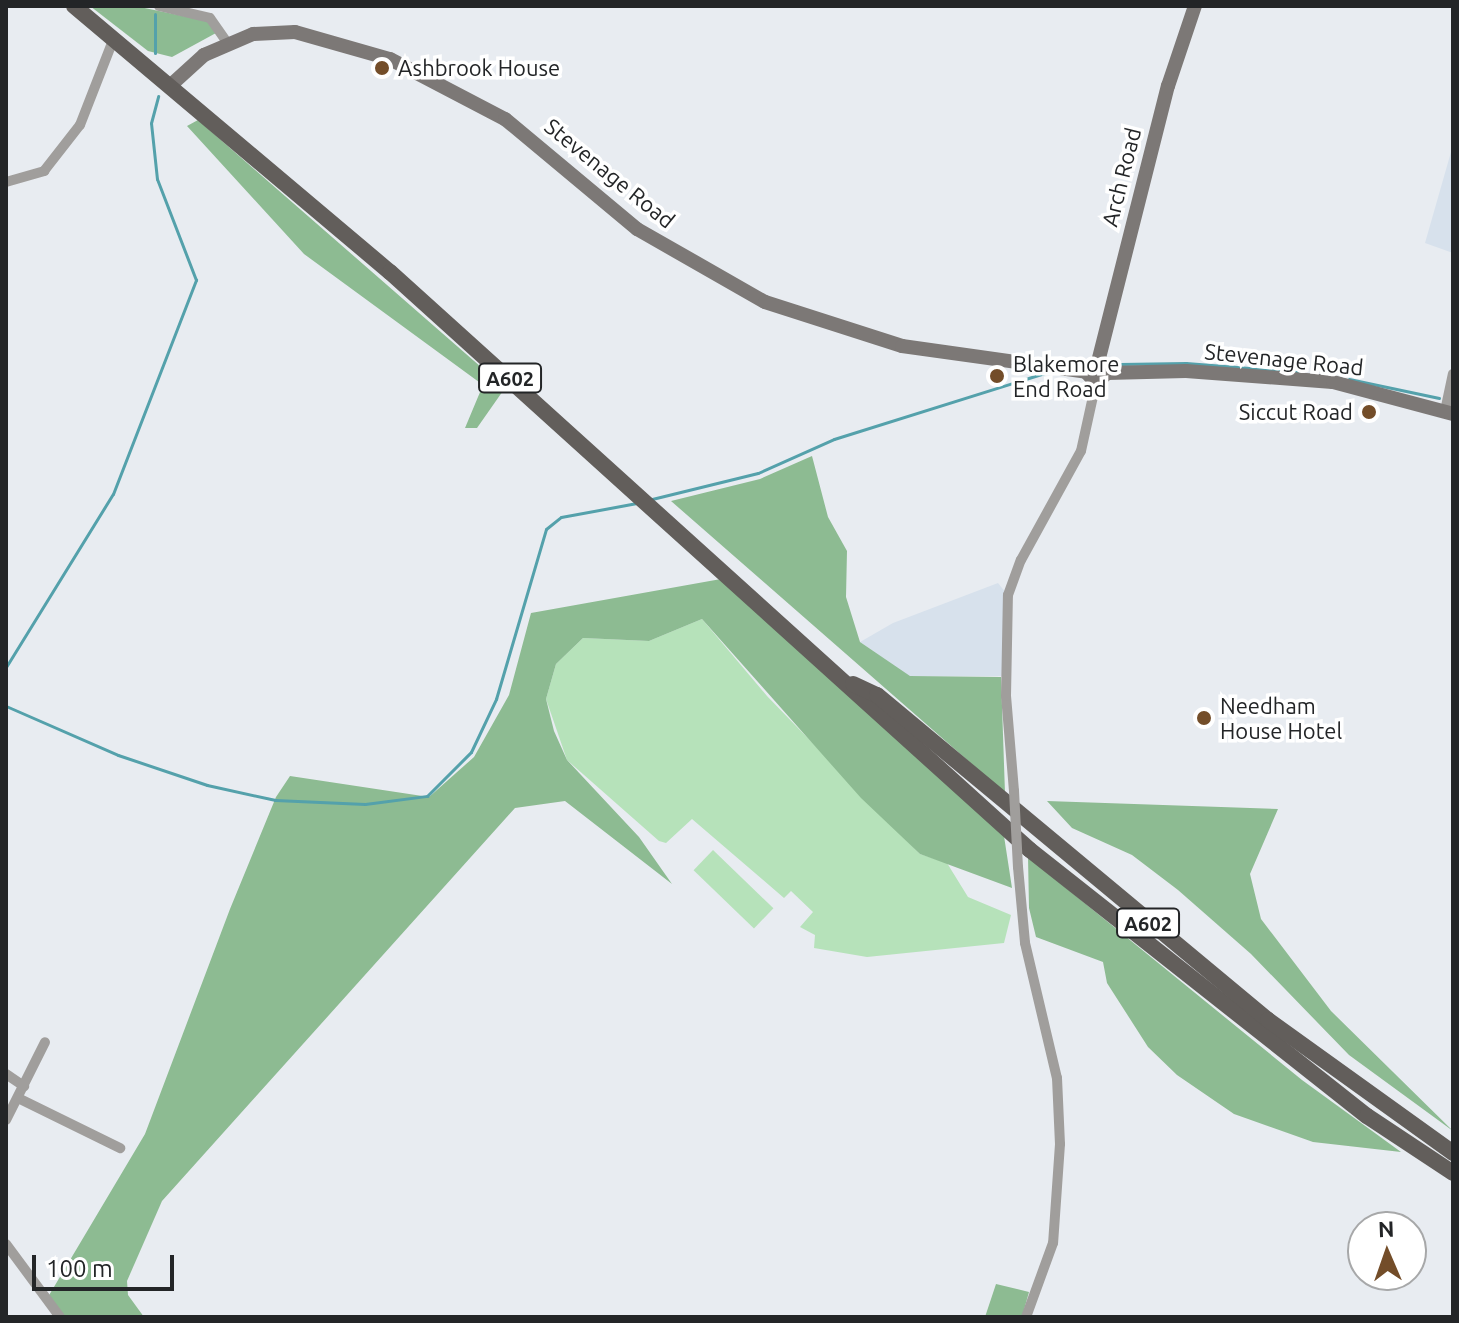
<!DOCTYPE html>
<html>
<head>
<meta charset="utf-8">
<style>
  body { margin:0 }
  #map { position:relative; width:1459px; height:1323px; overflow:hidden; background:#e8ecf1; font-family:Ubuntu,sans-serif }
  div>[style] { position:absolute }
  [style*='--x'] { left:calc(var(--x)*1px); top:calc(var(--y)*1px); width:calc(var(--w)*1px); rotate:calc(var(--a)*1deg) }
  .built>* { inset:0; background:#d7e1ec }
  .green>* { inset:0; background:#b6e2ba; transform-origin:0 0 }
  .forest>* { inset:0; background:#8dbb92 }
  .stream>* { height:3px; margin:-1.5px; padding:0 1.5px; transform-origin:1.5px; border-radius:1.5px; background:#54a1ab }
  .street>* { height:10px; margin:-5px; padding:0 5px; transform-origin:5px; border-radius:5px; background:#a09e9c }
  .secondary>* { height:14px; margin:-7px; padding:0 7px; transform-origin:7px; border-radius:7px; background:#7c7876 }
  .primary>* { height:16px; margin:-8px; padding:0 8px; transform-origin:8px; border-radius:8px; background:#625e5b }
  .street-bridge>* { height:10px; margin:-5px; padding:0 5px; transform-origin:5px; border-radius:5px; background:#a09e9c }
  .dots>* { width:22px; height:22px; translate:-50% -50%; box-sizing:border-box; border:4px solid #fff; border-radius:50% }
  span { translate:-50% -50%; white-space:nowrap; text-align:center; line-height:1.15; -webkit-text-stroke:7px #fff; paint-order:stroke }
  .shield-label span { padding:2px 6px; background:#fff; border:2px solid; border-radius:6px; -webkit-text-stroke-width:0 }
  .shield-label { font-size:20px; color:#232527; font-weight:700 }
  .poi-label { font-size:22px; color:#232527 }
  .left { translate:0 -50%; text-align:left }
  .right { translate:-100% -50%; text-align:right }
  .street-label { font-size:22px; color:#232527 }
  .frame { position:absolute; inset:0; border:8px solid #232527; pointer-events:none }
  .north { position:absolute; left:1347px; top:1211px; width:80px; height:80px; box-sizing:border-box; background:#fff; border:2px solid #a7a8a9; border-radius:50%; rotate:358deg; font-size:22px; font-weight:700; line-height:32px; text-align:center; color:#232527 }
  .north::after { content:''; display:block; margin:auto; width:28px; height:36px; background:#734d29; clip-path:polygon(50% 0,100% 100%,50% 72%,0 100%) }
  .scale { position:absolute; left:32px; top:1255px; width:142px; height:36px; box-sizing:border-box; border:4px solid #232527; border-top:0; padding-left:10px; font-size:24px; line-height:28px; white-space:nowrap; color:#232527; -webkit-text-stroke:6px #fff; paint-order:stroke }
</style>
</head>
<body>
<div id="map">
  <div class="built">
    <div style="clip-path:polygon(1453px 145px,1453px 253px,1425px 243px)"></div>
    <div style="clip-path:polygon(998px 583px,1006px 593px,1004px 676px,909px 676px,860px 642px,893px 623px)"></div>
  </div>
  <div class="green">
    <div style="clip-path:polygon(702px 619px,767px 696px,920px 854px,947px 863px,968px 897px,1011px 915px,1004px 943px,867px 957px,814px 948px,815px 935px,800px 927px,813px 912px,791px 891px,784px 898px,692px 819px,666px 843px,659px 841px,567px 760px,546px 699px,556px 664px,583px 638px,649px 641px)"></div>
    <div style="left:713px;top:850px;width:84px;height:28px;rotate:44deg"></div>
  </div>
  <div class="forest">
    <div style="clip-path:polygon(90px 6px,135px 6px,207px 21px,216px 33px,172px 57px,148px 51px)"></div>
    <div style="clip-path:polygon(198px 120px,505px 388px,477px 428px,465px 428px,483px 385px,304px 254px,187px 126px)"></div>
    <div style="clip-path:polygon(812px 456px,828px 517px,847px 551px,846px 597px,860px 642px,910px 676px,1001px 677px,1005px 793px,671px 501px,760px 479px)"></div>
    <div style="clip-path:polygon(721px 579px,1004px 836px,1012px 888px,920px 854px,861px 798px,702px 619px,649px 641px,583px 638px,556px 664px,546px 699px,554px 731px,567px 760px,639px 837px,672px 884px,565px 801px,515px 808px,162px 1201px,127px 1281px,128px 1295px,144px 1317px,62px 1317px,48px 1297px,145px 1134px,230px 909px,276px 797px,290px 776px,429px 797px,474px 757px,509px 695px,531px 613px)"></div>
    <div style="clip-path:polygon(1047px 801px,1278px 809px,1250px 874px,1261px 919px,1331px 1011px,1453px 1131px,1349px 1055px,1251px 954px,1178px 890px,1132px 855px,1072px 828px)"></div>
    <div style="clip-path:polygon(1028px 857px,1302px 1080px,1401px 1152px,1313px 1142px,1234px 1114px,1177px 1075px,1148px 1047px,1107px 983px,1103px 962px,1036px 937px,1029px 908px)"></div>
    <div style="clip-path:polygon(996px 1284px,1029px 1292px,1022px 1317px,985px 1317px)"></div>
  </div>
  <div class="stream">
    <div style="--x:155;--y:53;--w:39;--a:-90"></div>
    <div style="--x:1120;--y:364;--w:66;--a:-0.9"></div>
    <div style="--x:1186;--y:363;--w:112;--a:4.6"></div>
    <div style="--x:1349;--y:379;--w:92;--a:11.9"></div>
    <div style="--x:652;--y:499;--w:109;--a:-13.8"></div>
    <div style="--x:758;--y:473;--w:83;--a:-24.1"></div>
    <div style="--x:834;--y:439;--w:224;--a:-17.4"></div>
    <div style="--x:6;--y:667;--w:203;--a:-58.3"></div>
    <div style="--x:113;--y:494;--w:230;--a:-68.8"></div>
    <div style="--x:196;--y:280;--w:108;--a:-111.1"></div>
    <div style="--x:157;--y:179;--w:56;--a:-96.1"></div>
    <div style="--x:151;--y:123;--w:28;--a:-75"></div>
    <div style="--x:6;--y:706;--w:122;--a:23.6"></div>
    <div style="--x:118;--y:755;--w:94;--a:18.6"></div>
    <div style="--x:207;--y:785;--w:70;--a:12.4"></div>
    <div style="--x:275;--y:800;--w:90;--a:2.5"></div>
    <div style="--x:365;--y:804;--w:63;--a:-7.4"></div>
    <div style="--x:427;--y:796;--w:62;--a:-45"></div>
    <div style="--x:471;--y:752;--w:59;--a:-64.7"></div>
    <div style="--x:496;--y:699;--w:177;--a:-73.6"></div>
    <div style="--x:546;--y:529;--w:19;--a:-39"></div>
    <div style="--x:561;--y:517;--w:77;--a:-10.4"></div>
  </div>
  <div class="street">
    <div style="--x:159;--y:6;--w:52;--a:13.2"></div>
    <div style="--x:210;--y:18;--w:29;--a:55"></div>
    <div style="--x:6;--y:182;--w:40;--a:-16"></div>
    <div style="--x:44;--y:171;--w:58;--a:-52"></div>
    <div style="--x:80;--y:125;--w:93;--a:-68.7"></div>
    <div style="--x:1445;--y:411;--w:38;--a:-78"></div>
    <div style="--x:1014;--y:791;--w:95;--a:-94.8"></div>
    <div style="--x:1006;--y:696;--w:101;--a:-88.9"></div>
    <div style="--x:1008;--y:595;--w:37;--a:-70"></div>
    <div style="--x:1021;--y:560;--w:124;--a:-61.2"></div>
    <div style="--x:1081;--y:451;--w:70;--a:-77.6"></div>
    <div style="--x:1018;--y:867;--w:76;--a:84.7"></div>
    <div style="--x:1025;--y:943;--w:139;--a:76.7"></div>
    <div style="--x:1057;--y:1078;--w:66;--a:87.4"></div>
    <div style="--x:1060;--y:1144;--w:99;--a:94"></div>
    <div style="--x:1053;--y:1243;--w:79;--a:110"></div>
    <div style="--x:6;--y:1074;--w:22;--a:34"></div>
    <div style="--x:18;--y:1098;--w:114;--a:26.1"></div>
    <div style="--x:6;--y:1120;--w:87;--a:-63.4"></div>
    <div style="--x:6;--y:1244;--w:91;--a:53.5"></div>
  </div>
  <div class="secondary">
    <div style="--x:171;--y:85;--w:45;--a:-42.3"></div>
    <div style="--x:204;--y:55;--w:53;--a:-23.2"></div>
    <div style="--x:253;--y:34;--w:42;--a:-2.7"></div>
    <div style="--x:295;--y:32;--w:99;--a:15.9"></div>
    <div style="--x:390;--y:59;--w:130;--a:27.6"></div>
    <div style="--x:505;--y:119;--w:172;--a:39.8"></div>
    <div style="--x:637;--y:229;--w:147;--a:29.7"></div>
    <div style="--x:765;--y:302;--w:144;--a:17.8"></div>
    <div style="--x:902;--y:346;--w:186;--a:8"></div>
    <div style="--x:1098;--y:362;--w:285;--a:-75.8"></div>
    <div style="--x:1168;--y:86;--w:84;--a:-71.4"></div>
    <div style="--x:1086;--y:372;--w:15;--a:48"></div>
    <div style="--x:1096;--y:383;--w:15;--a:-42"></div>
    <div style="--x:1107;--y:373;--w:79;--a:-1.5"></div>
    <div style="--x:1186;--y:371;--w:147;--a:4.3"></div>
    <div style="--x:1333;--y:382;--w:124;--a:14.9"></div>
  </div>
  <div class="primary">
    <div style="--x:74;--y:6;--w:413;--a:40.1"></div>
    <div style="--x:390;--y:272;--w:862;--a:42.09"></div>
    <div style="--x:1030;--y:850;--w:429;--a:38.3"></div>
    <div style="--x:1367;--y:1116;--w:103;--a:33.5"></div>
    <div style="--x:853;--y:684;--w:26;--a:25"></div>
    <div style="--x:877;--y:695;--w:508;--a:39.73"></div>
    <div style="--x:1268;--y:1020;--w:228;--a:35.7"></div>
  </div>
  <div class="street-bridge">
    <div style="--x:1014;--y:791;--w:76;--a:87"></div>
  </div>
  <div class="dots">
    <div style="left:382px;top:68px;background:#734d29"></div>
    <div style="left:997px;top:376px;background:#734d29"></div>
    <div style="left:1369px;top:412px;background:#734d29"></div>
    <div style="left:1204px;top:718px;background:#734d29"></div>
  </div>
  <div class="shield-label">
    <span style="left:510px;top:378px">A602</span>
    <span style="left:1148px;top:923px">A602</span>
  </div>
  <div class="poi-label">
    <span class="left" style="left:398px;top:68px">Ashbrook House</span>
    <span class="left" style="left:1013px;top:376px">Blakemore<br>End Road</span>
    <span class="right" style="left:1353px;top:412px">Siccut Road</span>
    <span class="left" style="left:1220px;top:718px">Needham<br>House Hotel</span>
  </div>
  <div class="street-label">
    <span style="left:610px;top:173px;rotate:39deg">Stevenage Road</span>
    <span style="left:1121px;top:177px;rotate:-76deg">Arch Road</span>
    <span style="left:1284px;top:359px;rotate:6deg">Stevenage Road</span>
  </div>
  <div class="frame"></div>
  <div class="north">N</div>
  <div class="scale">100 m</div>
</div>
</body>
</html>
